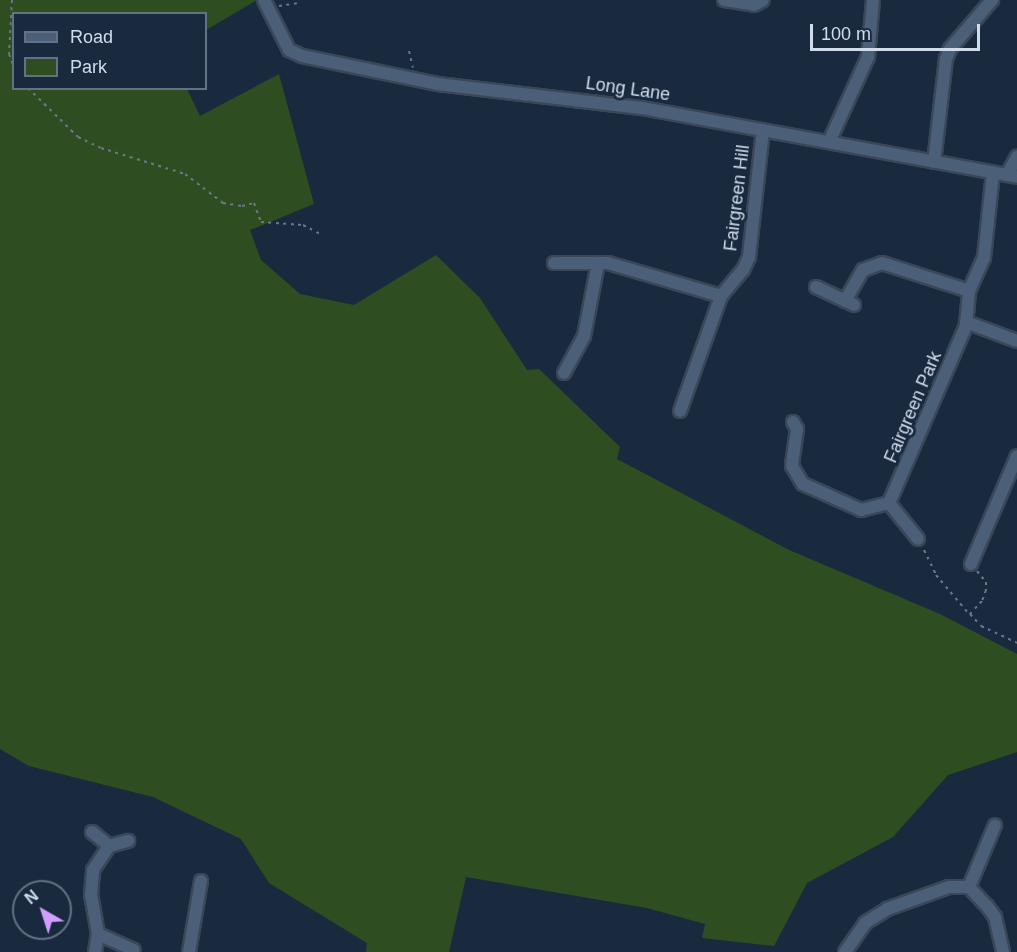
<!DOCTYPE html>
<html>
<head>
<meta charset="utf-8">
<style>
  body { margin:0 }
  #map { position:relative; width:1017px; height:952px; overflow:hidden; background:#192a3f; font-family:Helvetica,sans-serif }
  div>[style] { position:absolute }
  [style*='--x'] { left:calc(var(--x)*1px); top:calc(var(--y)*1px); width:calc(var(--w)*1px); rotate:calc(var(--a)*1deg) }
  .green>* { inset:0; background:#2e4e21 }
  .path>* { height:2px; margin-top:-1px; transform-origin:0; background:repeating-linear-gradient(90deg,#687789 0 3px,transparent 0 7.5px) }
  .roads { filter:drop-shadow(2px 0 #394758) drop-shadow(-2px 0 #394758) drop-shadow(0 2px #394758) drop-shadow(0 -2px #394758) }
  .minor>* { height:12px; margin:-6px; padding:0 6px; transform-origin:6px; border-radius:6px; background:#4c5f78 }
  span { translate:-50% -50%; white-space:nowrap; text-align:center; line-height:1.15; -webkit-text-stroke:6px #192a3f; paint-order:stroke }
  .street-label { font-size:18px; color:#d1dceb }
  .legend { position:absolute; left:12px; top:12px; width:195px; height:78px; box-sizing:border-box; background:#192a3f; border:2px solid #637184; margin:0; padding:8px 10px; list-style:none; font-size:18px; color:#d1dceb }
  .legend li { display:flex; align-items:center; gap:12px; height:30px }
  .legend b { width:30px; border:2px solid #637184 }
  .north { position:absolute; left:12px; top:880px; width:60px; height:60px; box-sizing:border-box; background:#192a3f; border:2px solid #637184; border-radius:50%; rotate:321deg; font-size:16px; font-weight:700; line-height:24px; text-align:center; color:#d1dceb }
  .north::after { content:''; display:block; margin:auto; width:21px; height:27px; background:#d19dfe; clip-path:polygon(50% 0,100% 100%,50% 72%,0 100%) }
  .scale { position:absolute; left:810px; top:24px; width:170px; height:27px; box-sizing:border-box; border:3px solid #d1dceb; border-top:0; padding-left:8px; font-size:18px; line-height:21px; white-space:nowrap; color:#d1dceb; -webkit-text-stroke:4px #192a3f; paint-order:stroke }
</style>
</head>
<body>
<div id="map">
  <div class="green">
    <div style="clip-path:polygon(0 0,257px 0,206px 30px,206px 14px,14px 14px,14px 88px,187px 89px,200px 116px,279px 74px,314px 204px,250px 230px,261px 260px,300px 294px,354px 305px,436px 255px,480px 298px,527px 370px,539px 369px,620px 447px,617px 459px,789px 550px,940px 614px,1017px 654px,1017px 752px,948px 775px,893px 837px,807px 883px,774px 946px,702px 938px,705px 924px,647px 908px,466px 877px,449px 952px,366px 952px,367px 943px,269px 883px,241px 839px,153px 797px,29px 766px,0 749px)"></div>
  </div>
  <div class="path">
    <div style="--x:12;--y:0;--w:54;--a:93.2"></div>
    <div style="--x:9;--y:54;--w:15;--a:70"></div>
    <div style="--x:279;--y:6;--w:18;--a:-9"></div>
    <div style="--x:409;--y:51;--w:17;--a:77"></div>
    <div style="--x:28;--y:88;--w:70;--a:44.4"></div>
    <div style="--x:78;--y:137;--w:25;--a:26"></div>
    <div style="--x:101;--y:148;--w:88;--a:17.2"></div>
    <div style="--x:185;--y:174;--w:48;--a:37.3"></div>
    <div style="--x:223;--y:203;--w:19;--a:9"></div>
    <div style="--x:242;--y:206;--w:12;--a:-14"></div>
    <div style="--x:254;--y:203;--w:20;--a:70"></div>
    <div style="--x:261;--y:222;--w:42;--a:4.1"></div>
    <div style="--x:303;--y:225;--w:20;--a:27"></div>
    <div style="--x:924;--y:550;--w:28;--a:64"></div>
    <div style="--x:936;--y:575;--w:51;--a:49.8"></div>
    <div style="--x:977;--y:571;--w:14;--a:51"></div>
    <div style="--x:986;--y:582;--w:8;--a:90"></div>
    <div style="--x:986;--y:590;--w:12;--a:110"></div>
    <div style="--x:982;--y:601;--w:18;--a:133"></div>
    <div style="--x:970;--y:614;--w:16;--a:47"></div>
    <div style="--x:981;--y:626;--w:40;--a:25"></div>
  </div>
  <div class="roads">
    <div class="minor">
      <div style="--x:264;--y:0;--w:56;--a:63.4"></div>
      <div style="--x:289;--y:50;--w:14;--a:25"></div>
      <div style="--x:302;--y:56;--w:138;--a:11.7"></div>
      <div style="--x:437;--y:84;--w:206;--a:6.7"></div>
      <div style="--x:642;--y:108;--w:381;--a:10.4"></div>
      <div style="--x:724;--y:0;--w:30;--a:9"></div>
      <div style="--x:754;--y:5;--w:10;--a:-29"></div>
      <div style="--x:829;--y:142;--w:94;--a:-65.4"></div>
      <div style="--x:868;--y:57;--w:57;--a:-85"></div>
      <div style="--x:934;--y:162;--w:104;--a:-83.4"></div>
      <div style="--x:946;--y:59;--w:11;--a:-68"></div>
      <div style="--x:950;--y:49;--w:65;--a:-49.4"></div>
      <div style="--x:1007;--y:175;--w:21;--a:-61"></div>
      <div style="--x:554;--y:263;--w:54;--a:0"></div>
      <div style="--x:608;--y:263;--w:118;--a:16.3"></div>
      <div style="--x:721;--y:296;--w:122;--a:109.6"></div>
      <div style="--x:816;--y:287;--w:42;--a:25.3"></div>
      <div style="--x:721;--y:296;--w:34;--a:-50"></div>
      <div style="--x:743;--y:270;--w:14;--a:-65"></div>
      <div style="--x:749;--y:257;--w:127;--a:-83.7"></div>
      <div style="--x:845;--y:301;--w:36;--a:-60"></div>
      <div style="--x:863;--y:270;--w:20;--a:-20"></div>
      <div style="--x:882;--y:263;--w:91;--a:17.8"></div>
      <div style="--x:966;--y:322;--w:54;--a:20.4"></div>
      <div style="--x:564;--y:373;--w:42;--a:-61.6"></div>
      <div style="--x:584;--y:336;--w:74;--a:-79.1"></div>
      <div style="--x:793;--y:422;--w:8;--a:60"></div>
      <div style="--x:797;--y:429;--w:37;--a:98"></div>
      <div style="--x:792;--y:466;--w:21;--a:59"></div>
      <div style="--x:803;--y:484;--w:64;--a:24.1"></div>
      <div style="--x:861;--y:510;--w:29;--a:-14"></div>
      <div style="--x:889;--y:503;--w:193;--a:-66.5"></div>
      <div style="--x:966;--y:326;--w:35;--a:-85"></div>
      <div style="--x:969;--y:291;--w:36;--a:-66"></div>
      <div style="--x:984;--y:258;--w:85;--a:-84"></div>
      <div style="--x:889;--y:503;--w:46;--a:51.1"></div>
      <div style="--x:971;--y:564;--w:117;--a:-66.9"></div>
      <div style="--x:92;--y:832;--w:22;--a:39"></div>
      <div style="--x:969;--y:887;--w:67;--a:-67.2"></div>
      <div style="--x:98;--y:934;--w:39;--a:24"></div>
      <div style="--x:95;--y:952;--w:18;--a:-81"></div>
      <div style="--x:98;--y:934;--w:40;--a:-100"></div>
      <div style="--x:91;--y:895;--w:25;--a:-85"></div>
      <div style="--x:93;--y:870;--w:29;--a:-56"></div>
      <div style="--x:109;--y:846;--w:20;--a:-15"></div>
      <div style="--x:189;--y:952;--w:72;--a:-80.4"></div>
      <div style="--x:845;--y:952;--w:35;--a:-55"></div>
      <div style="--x:865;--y:923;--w:26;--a:-32"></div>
      <div style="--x:887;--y:909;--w:66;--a:-19.5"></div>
      <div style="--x:949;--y:887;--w:20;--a:0"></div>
      <div style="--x:969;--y:887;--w:26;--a:47"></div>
      <div style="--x:987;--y:906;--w:14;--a:54"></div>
      <div style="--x:995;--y:917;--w:36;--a:77"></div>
    </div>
  </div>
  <div class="street-label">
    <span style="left:628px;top:89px;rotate:8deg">Long Lane</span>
    <span style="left:737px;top:198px;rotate:-83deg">Fairgreen Hill</span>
    <span style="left:913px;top:407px;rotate:-67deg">Fairgreen Park</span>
  </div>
  <ul class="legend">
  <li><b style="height:8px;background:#4c5f78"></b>Road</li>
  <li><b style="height:16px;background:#2e4e21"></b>Park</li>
  </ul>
  <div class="north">N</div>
  <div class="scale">100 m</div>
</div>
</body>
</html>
